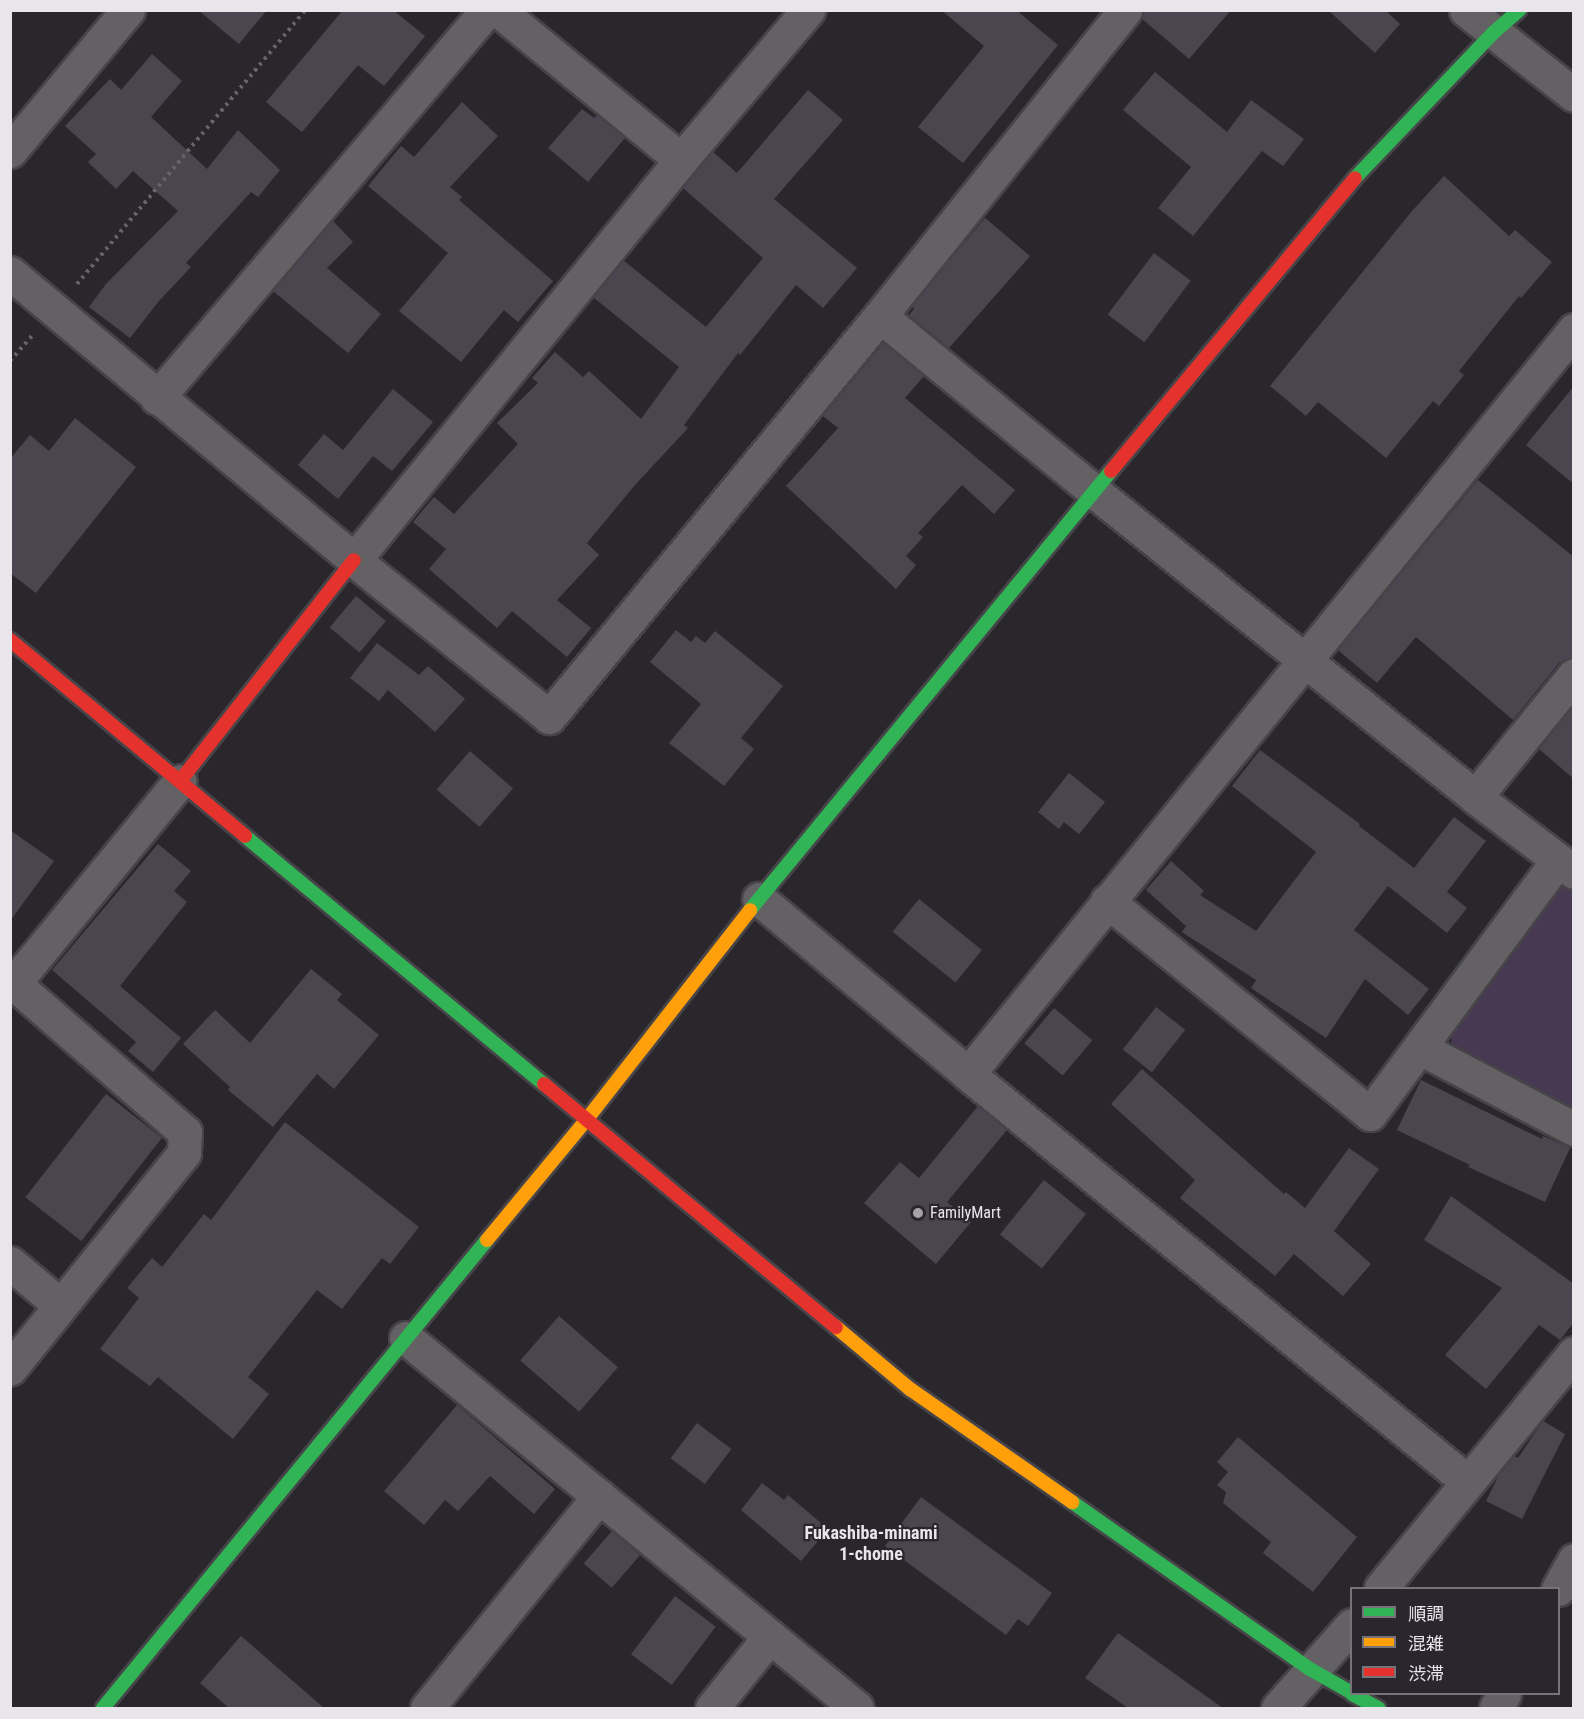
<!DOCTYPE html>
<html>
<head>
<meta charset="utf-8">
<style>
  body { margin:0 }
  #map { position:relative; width:1584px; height:1719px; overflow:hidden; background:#2a272c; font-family:"Roboto Condensed","Noto Sans JP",sans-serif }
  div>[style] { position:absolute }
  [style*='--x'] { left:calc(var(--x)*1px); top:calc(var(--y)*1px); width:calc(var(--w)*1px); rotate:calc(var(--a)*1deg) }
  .green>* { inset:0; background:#473952 }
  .building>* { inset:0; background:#4b4550; transform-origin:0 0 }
  .path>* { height:4px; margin-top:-2px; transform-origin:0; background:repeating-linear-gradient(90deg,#666467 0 3px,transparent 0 7.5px) }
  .roads { filter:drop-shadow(2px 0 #464448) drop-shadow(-2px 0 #464448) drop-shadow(0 2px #464448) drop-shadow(0 -2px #464448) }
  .street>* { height:33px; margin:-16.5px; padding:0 16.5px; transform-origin:16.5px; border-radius:16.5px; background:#636164 }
  .fast>* { height:14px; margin:-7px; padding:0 7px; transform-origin:7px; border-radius:7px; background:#30b455 }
  .slow>* { height:14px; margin:-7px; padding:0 7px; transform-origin:7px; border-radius:7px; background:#ff9f0a }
  .jam>* { height:14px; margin:-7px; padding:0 7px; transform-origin:7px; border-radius:7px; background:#e5322d }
  .dots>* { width:16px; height:16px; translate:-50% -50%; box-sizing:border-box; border:3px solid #2a262d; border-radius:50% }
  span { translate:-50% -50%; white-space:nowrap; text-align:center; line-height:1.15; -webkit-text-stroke:4.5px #2a262d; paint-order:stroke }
  .poi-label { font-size:16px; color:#e8e6eb }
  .left { translate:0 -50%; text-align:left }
  .neighbourhood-label { font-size:18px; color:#e8e6eb; font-weight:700 }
  .frame { position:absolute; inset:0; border:12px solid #e8e6eb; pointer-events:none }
  .legend { position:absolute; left:1350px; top:1587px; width:210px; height:108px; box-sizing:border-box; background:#2a262d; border:2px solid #767379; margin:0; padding:8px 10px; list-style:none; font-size:18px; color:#e8e6eb }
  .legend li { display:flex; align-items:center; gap:12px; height:30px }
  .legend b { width:30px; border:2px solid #767379 }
</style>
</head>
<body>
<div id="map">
  <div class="green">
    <div style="clip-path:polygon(1573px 886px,1573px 1110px,1452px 1050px,1451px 1035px,1558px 889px)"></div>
  </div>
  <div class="building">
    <div style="clip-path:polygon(198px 10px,267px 10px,239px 44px)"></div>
    <div style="clip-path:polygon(343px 10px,393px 10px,425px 36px,384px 86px,358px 65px,302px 132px,266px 102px)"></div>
    <div style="clip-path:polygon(941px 10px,1016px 10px,1058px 45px,963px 163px,918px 127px,984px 46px)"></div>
    <div style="clip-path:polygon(1143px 10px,1231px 10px,1189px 59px,1141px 18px)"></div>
    <div style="clip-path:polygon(1328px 10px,1385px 10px,1400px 24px,1375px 53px)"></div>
    <div style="clip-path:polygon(152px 54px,182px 81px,151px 117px,207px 169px,238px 130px,280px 170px,258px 197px,251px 192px,186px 263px,191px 267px,159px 301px,130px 338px,89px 307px,106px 284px,178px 211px,133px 171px,116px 189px,88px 162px,96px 154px,65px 126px,110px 79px,121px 90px)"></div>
    <div style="clip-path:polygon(1155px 72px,1227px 132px,1251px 100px,1304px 139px,1283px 166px,1262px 151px,1193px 236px,1158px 208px,1191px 167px,1123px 110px)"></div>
    <div style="clip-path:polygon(808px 90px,843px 120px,774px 199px,857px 268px,823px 308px,796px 285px,740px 355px,738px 353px,684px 425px,688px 428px,635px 485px,587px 543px,599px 555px,557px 600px,591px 628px,567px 657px,512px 611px,497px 628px,429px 569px,446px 549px,413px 522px,434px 497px,454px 514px,518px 444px,497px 423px,538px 383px,532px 378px,555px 352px,583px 377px,589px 371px,641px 419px,679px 367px,593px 297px,623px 260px,706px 327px,763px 258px,683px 188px,713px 152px,737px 173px)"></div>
    <div style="clip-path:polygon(462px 102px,498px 136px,450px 187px,462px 197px,459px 200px,553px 281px,518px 322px,504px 310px,461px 362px,399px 311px,448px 253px,368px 186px,401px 146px,414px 157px)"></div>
    <div style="clip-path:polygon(582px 109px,594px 118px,597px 115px,625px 138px,588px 182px,548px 148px)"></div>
    <div style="clip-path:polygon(1444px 176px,1509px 236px,1515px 230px,1552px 262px,1521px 298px,1519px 296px,1459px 371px,1464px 375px,1439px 406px,1433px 401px,1386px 458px,1318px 402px,1306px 416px,1270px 386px,1412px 211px)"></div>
    <div style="clip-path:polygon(985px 218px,1030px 256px,949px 348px,909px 315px,914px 309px,912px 306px)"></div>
    <div style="clip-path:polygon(333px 221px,353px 242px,327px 268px,381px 314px,348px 353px,273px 291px)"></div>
    <div style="left:1154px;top:253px;width:46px;height:77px;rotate:37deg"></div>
    <div style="clip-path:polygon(884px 343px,924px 376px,905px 398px,1015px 490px,994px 514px,962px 485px,918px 533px,923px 537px,906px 556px,916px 565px,896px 589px,786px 486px,838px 428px,823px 416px)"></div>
    <div style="clip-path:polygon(1574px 386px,1574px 484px,1526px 445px)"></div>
    <div style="clip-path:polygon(393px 389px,433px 422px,392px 471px,373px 456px,338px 499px,298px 465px,324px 434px,343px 450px)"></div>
    <div style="clip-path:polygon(75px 418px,136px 467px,36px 593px,10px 573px,10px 459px,30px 435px,49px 451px)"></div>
    <div style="clip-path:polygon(1478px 480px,1574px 557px,1574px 657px,1559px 663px,1513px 720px,1416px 637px,1377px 683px,1338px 650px)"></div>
    <div style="left:356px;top:596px;width:39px;height:41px;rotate:40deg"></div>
    <div style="clip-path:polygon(676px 630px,691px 642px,696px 636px,705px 643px,715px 631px,783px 686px,741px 738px,754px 749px,724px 786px,669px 743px,701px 704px,650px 662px)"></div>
    <div style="clip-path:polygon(377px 643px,419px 675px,428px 666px,465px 699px,435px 732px,388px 690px,379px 701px,350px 678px)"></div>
    <div style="clip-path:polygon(1574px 705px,1574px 779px,1539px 749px)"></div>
    <div style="clip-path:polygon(1260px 750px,1360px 824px,1359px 826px,1414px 868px,1454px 817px,1486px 841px,1447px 892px,1467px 908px,1447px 933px,1388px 886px,1354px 930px,1429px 989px,1408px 1015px,1365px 979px,1326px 1038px,1251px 988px,1256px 980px,1182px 932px,1186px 926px,1146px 890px,1171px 861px,1204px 891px,1200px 895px,1256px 931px,1316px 852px,1232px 786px)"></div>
    <div style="left:470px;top:751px;width:57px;height:51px;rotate:41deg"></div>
    <div style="clip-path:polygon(1069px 773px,1105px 802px,1079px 834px,1064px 822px,1059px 829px,1038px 812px)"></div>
    <div style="clip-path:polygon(10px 830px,54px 861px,10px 921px)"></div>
    <div style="clip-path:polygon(158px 844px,191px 871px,174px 891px,187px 902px,120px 986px,181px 1038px,153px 1072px,128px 1051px,136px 1042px,52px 970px)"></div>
    <div style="left:919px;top:899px;width:81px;height:42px;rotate:39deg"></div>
    <div style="clip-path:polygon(311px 969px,342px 994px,337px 1000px,379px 1035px,334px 1089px,317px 1074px,273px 1127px,228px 1090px,230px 1087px,183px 1044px,215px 1010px,250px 1043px)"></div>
    <div style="left:1156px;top:1007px;width:37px;height:54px;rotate:38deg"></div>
    <div style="left:1054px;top:1008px;width:50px;height:46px;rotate:40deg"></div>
    <div style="clip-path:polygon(1142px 1069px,1284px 1194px,1286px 1192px,1305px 1208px,1349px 1148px,1379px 1169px,1334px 1231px,1371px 1264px,1343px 1296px,1294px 1254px,1275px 1276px,1180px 1198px,1195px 1180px,1111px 1104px)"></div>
    <div style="clip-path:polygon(1421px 1080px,1542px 1139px,1543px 1136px,1570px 1148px,1545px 1202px,1468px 1167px,1470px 1165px,1397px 1130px)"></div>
    <div style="left:106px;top:1094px;width:71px;height:131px;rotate:38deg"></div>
    <div style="clip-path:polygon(978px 1106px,1007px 1130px,947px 1202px,971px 1222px,936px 1264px,864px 1203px,900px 1162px,919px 1178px)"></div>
    <div style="clip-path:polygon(285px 1122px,419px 1227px,390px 1264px,382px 1258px,342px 1309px,317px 1290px,248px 1377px,269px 1394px,233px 1439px,158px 1377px,150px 1386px,100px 1349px,139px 1298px,127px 1288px,152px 1258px,162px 1267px,204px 1214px,211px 1220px)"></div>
    <div style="left:1044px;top:1180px;width:54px;height:70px;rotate:39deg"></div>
    <div style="clip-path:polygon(1451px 1196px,1574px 1284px,1574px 1322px,1560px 1340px,1539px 1325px,1486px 1389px,1445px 1355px,1502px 1288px,1424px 1240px)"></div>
    <div style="left:559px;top:1316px;width:78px;height:59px;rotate:41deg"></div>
    <div style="clip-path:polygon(457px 1405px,555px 1489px,534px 1514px,490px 1476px,458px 1511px,445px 1500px,424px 1525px,384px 1491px)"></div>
    <div style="clip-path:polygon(1543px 1421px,1565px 1434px,1522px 1519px,1486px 1501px,1500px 1473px,1514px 1456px,1518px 1458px)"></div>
    <div style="left:697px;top:1423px;width:43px;height:44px;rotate:37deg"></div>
    <div style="clip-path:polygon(1238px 1437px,1357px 1537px,1313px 1592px,1263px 1553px,1271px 1542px,1223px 1503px,1226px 1492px,1217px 1485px,1228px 1472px,1217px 1462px)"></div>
    <div style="clip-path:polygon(762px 1483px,784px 1500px,788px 1495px,828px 1529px,801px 1561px,741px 1510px)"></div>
    <div style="clip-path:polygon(921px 1497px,1052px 1593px,1028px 1626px,1018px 1619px,1006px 1635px,885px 1546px)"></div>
    <div style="left:612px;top:1531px;width:37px;height:43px;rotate:41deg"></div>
    <div style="left:675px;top:1596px;width:51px;height:73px;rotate:37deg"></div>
    <div style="clip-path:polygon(1118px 1633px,1196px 1689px,1223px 1708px,1128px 1708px,1085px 1678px)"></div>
    <div style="clip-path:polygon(241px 1636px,324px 1708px,229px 1708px,200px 1683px)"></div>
  </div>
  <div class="path">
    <div style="--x:77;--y:284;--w:356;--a:-50.2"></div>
    <div style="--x:10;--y:361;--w:35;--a:-49"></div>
  </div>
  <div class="roads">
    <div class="street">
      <div style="--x:498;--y:10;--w:237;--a:39.3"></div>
      <div style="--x:1466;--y:10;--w:137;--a:38.2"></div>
      <div style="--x:10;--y:151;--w:184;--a:-50.1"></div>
      <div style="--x:10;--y:273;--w:448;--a:39.8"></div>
      <div style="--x:354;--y:560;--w:250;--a:38.8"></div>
      <div style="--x:549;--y:717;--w:520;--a:-50.46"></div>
      <div style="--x:880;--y:316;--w:392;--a:-51.3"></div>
      <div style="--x:880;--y:316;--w:279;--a:39.3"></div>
      <div style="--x:1096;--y:493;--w:486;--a:38.7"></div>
      <div style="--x:1475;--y:797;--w:124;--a:37.1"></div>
      <div style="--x:157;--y:398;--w:509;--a:-49.62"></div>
      <div style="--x:354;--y:560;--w:517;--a:-50.73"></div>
      <div style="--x:681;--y:160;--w:197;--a:-49.7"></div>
      <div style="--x:1475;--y:797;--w:157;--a:-50.9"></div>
      <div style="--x:759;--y:899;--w:273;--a:39.9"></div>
      <div style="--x:968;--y:1074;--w:645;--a:39.21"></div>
      <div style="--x:1107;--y:901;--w:338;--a:39"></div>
      <div style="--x:1370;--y:1114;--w:315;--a:-53.5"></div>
      <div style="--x:10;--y:980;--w:232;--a:41"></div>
      <div style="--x:185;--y:1132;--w:21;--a:93"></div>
      <div style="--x:184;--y:1153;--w:277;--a:128.9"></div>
      <div style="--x:14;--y:983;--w:261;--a:-50.6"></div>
      <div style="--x:1420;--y:1048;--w:174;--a:27.7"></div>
      <div style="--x:968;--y:1074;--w:960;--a:-50.84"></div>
      <div style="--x:10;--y:1263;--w:65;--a:40"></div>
      <div style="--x:406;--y:1338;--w:583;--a:39.37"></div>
      <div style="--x:1381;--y:1588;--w:304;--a:-50.6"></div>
      <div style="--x:1558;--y:1589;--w:33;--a:-61"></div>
      <div style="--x:427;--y:1708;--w:273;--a:-50.9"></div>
      <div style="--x:712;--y:1708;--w:92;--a:-51.1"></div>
      <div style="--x:1278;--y:1708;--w:111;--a:-48.3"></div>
      <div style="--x:1496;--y:1708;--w:16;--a:-60"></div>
    </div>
    <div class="fast">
      <div style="--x:1355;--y:178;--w:200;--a:-46.4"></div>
      <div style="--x:1493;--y:33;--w:35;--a:-41"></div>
      <div style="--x:245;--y:836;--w:388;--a:39.7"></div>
      <div style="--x:750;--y:910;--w:568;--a:-50.57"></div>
      <div style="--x:1072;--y:1502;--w:291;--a:35.1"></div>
      <div style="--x:1310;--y:1669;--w:48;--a:29.7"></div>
      <div style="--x:1352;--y:1694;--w:30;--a:28"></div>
      <div style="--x:103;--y:1708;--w:605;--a:-50.63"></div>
    </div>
    <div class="slow">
      <div style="--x:487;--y:1240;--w:157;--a:-50.4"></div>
      <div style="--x:587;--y:1119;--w:265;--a:-52"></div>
      <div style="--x:836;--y:1327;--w:97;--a:40"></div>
      <div style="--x:910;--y:1389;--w:198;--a:34.9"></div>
    </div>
    <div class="jam">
      <div style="--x:1111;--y:471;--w:381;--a:-50.2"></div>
      <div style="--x:10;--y:640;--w:306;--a:39.8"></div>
      <div style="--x:180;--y:781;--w:281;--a:-51.8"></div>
      <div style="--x:544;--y:1084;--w:380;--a:39.8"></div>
    </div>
  </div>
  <div class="dots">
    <div style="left:918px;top:1213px;background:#a6a3a8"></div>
  </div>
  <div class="poi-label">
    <span class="left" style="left:930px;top:1213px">FamilyMart</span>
  </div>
  <div class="neighbourhood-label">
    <span style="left:871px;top:1544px">Fukashiba-minami<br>1-chome</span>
  </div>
  <div class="frame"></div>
  <ul class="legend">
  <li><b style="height:8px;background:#30b455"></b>順調</li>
  <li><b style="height:8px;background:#ff9f0a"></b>混雑</li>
  <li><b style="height:8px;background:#e5322d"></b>渋滞</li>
  </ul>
</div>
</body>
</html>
